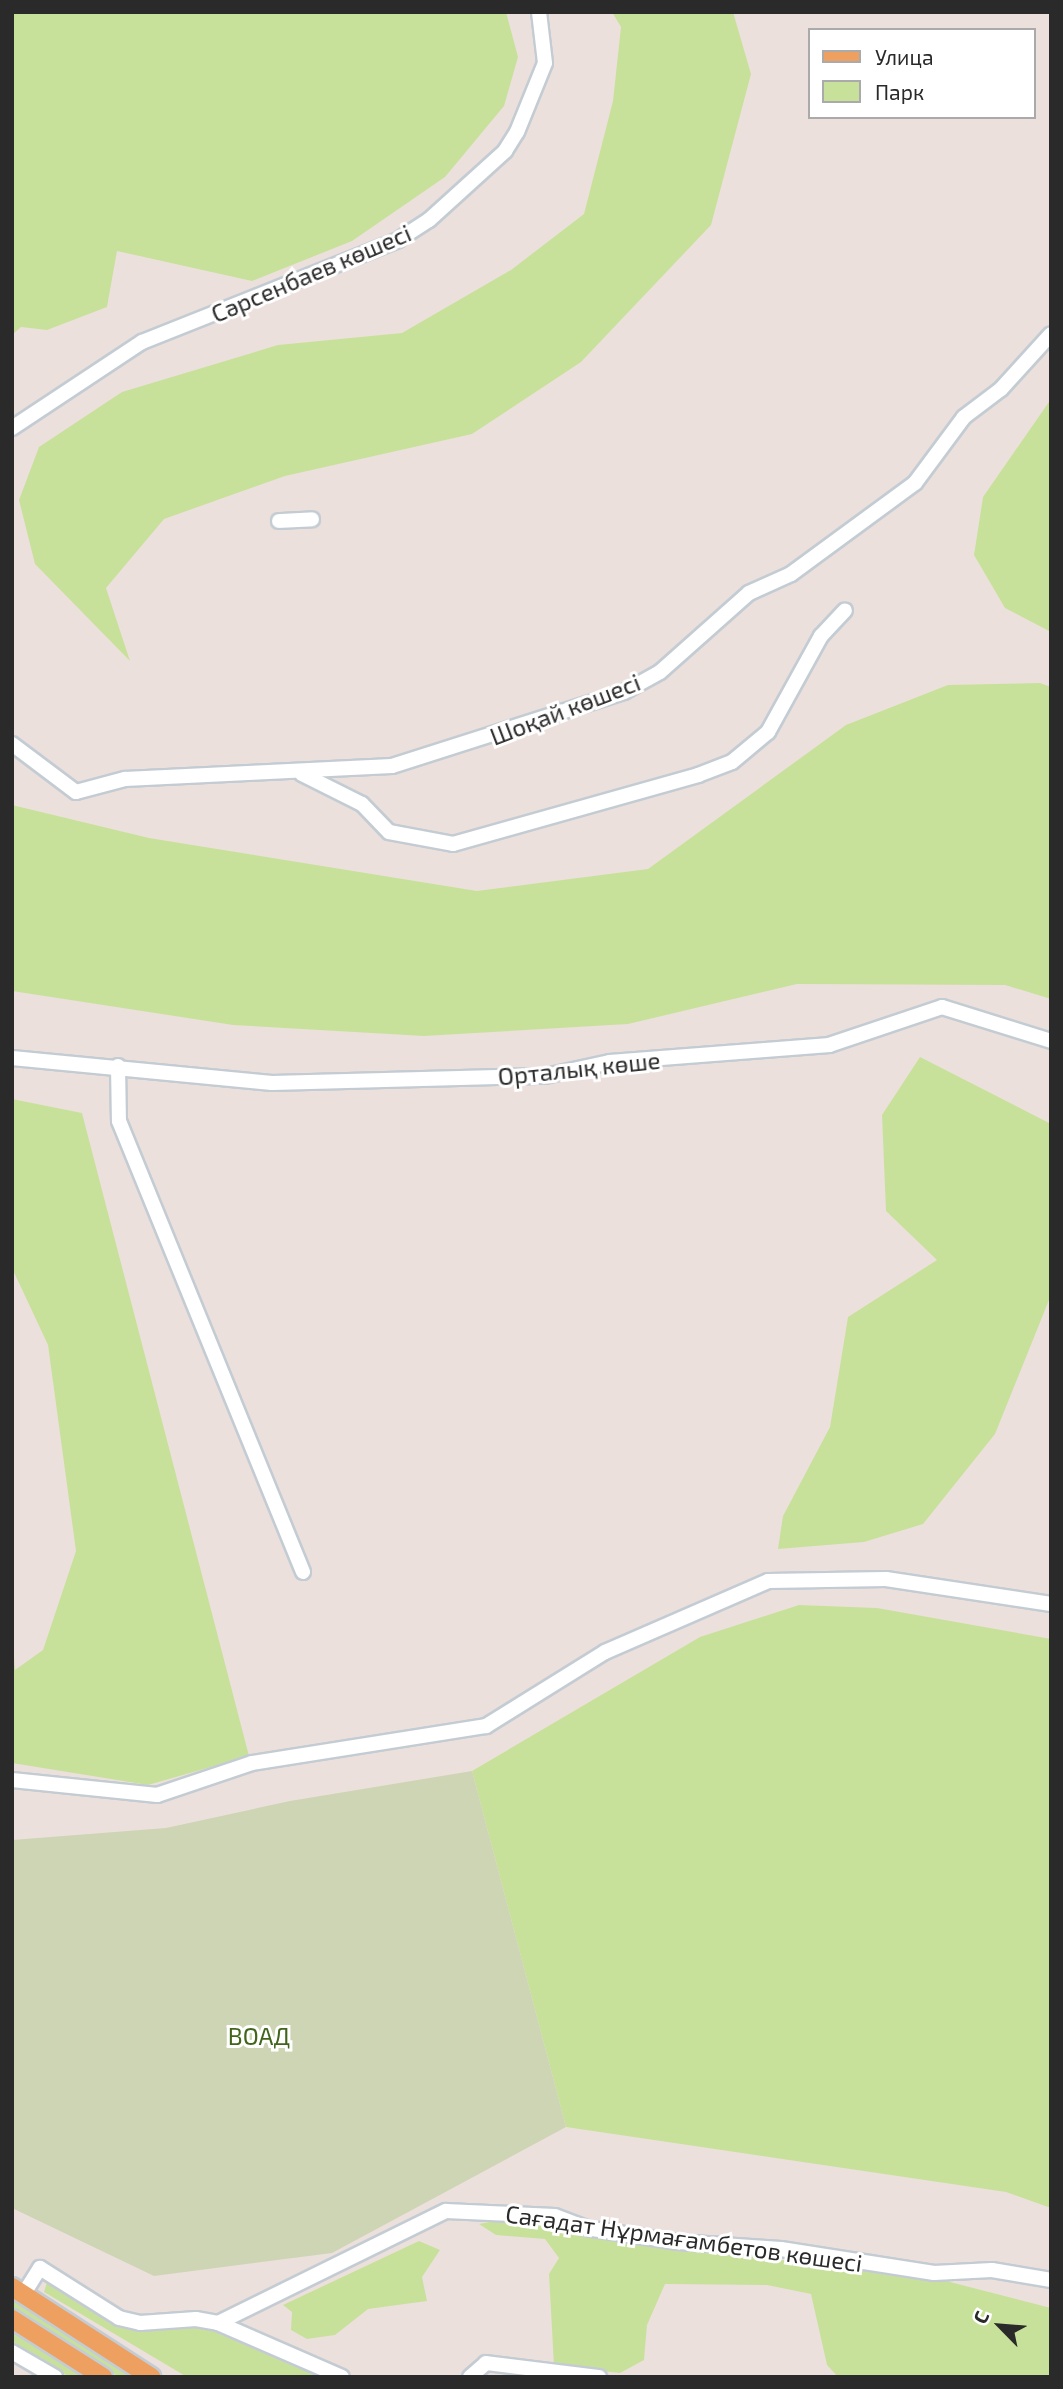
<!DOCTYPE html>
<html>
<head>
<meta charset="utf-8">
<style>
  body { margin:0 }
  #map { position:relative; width:1063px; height:2389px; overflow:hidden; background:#ece0dc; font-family:"Exo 2",sans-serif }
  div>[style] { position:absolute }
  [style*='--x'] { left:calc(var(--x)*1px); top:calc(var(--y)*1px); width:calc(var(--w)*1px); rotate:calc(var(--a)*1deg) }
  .green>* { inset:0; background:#c8e19a }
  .cemetery>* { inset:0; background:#ced5b4 }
  .roads { filter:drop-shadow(2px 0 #c4ccd3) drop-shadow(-2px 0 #c4ccd3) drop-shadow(0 2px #c4ccd3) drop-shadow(0 -2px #c4ccd3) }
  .minor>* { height:14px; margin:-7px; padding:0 7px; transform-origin:7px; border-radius:7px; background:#fff }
  .major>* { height:18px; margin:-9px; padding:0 9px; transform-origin:9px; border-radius:9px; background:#eda060 }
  span { translate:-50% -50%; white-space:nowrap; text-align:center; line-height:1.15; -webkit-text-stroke:6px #fff; paint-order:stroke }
  .street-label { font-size:24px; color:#2a2a2a }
  .park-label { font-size:24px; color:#42651c }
  .frame { position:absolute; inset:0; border:14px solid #2a2a2a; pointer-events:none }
  .legend { position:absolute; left:808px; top:28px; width:228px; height:91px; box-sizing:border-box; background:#fff; border:2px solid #aaa; margin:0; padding:9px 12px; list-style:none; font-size:21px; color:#2a2a2a }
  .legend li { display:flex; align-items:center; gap:14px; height:35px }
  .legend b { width:35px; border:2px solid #aaa }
  .north { position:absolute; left:965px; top:2291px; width:70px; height:70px; -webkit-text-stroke:5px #fff; paint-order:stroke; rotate:295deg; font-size:19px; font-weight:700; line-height:28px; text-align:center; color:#2a2a2a }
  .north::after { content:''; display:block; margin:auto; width:24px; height:32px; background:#2a2a2a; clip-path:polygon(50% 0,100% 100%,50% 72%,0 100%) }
</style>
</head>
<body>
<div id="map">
  <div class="green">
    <div style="clip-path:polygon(12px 12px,506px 12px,518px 57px,504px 106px,445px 177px,352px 241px,252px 281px,117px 251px,107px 307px,47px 330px,21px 327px,12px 335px)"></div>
    <div style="clip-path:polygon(612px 12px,733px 12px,751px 74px,711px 225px,581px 362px,472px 434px,285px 476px,164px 519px,106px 588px,130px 661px,35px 564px,19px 500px,39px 447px,122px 392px,278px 345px,402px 333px,511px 270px,584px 214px,613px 101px,621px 27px)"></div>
    <div style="clip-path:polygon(1051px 399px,1051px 632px,1005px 608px,974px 555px,983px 497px)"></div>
    <div style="clip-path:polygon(1040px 683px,1051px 687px,1051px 999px,1005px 985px,797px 984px,628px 1024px,424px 1036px,233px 1025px,12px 991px,12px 805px,149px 838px,477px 891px,648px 869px,846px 725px,948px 685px)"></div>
    <div style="clip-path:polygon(920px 1057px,1051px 1124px,1051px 1295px,995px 1434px,923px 1524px,864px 1542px,778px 1549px,783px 1516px,830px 1427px,848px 1317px,937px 1260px,886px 1211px,882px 1115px)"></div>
    <div style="clip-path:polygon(12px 1099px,82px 1113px,249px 1756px,148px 1785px,12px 1763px,12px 1629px,15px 1670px,43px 1650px,76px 1551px,48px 1345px,12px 1268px)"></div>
    <div style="clip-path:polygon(799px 1605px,877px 1608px,1051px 1639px,1051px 2208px,1006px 2192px,566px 2127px,472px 1771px,700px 1637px)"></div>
    <div style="clip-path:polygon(517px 2217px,557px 2219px,598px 2237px,662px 2248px,919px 2274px,1051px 2308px,1051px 2377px,838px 2377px,827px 2365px,811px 2294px,767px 2285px,665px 2284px,647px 2325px,644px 2360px,620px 2373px,554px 2366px,549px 2274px,559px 2258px,545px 2239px,496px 2235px,479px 2224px)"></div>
    <div style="clip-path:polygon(419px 2241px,440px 2250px,422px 2277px,427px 2301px,368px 2309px,335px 2335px,307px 2339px,291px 2330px,292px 2312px,283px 2305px)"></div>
    <div style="clip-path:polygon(48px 2279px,135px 2327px,195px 2325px,227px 2333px,323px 2377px,187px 2377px,44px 2292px)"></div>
    <div style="clip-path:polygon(12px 2298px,134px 2377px,119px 2377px,36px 2327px,12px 2311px)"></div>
    <div style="clip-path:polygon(12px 2328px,89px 2377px,69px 2377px,12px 2341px)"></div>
  </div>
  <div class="cemetery">
    <div style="clip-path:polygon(472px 1771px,566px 2127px,332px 2253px,154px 2276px,12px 2208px,12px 1840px,166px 1828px,290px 1801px)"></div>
  </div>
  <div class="roads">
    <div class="minor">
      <div style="--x:12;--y:428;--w:156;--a:-33.5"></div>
      <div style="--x:142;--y:342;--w:276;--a:-21.7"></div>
      <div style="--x:398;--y:240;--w:37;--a:-33"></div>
      <div style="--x:429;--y:220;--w:103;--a:-42.2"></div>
      <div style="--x:505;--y:151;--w:22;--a:-58"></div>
      <div style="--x:517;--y:132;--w:74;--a:-67.9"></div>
      <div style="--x:545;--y:63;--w:51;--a:-96.7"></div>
      <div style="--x:279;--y:521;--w:33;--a:-3"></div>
      <div style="--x:12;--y:744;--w:80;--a:36.9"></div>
      <div style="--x:76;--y:792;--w:51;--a:-14.9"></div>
      <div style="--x:125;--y:779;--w:267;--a:-2.8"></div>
      <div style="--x:392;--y:766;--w:244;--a:-17.7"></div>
      <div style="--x:624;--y:692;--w:41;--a:-29.1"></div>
      <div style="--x:660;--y:672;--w:119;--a:-41.6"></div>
      <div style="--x:749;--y:593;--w:46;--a:-24.3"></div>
      <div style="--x:791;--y:574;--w:154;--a:-36.3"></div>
      <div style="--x:915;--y:483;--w:82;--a:-53.4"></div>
      <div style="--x:964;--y:417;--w:46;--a:-37.1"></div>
      <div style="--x:1001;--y:389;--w:74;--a:-47.7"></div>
      <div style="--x:302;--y:774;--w:67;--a:26.6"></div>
      <div style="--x:362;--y:804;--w:39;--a:46"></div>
      <div style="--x:389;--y:832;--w:65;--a:10.6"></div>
      <div style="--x:453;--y:844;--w:255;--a:-15.7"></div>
      <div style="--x:698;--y:775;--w:36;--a:-21"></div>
      <div style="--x:732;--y:762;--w:47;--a:-39.8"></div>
      <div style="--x:768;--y:732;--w:110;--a:-61.1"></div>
      <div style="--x:821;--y:636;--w:35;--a:-47"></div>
      <div style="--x:12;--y:1058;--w:261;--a:5.5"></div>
      <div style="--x:272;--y:1083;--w:273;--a:-1.5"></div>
      <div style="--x:545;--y:1076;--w:66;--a:-12.2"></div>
      <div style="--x:610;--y:1062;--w:220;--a:-4.4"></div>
      <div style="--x:829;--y:1045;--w:119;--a:-18.6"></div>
      <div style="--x:942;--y:1007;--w:114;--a:17.3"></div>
      <div style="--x:118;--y:1066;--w:55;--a:89"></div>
      <div style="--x:119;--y:1121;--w:487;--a:67.8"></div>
      <div style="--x:12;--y:1780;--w:146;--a:5.9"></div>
      <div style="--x:157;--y:1795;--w:100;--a:-18.6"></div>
      <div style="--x:252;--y:1763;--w:237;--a:-9"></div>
      <div style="--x:486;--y:1726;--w:140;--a:-31.9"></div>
      <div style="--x:605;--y:1652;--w:178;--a:-23.5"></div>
      <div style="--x:768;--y:1581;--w:118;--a:-1"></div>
      <div style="--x:886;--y:1579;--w:167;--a:8.6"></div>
      <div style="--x:23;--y:2295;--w:32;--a:-58"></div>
      <div style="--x:40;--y:2268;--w:93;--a:32.3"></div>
      <div style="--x:119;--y:2318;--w:22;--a:13"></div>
      <div style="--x:140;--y:2323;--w:56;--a:-4.1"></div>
      <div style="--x:196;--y:2319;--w:22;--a:10"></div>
      <div style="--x:218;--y:2323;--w:135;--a:23.5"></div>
      <div style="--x:218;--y:2323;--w:254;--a:-26.2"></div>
      <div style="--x:446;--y:2211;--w:109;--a:2.6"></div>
      <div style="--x:555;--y:2216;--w:33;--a:21"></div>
      <div style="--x:586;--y:2228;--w:93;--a:8.7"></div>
      <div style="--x:678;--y:2242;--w:103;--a:3.9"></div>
      <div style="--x:781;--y:2249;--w:155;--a:8.9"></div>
      <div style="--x:934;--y:2273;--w:58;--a:-3"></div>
      <div style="--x:992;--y:2270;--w:60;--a:9.6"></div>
      <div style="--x:12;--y:2352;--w:50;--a:30.2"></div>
      <div style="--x:470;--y:2377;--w:21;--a:-41"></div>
      <div style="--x:486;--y:2363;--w:114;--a:7.1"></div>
    </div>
    <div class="major">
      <div style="--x:12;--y:2287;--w:166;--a:32.9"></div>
      <div style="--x:12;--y:2319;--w:108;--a:32.5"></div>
    </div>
  </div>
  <div class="street-label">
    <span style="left:311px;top:273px;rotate:-23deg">Сәрсенбаев көшесі</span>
    <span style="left:565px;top:709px;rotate:-21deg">Шоқай көшесі</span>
    <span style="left:579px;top:1068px;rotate:-6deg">Орталық көше</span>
    <span style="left:684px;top:2238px;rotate:8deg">Сағадат Нұрмағамбетов көшесі</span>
  </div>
  <div class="park-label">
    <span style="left:259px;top:2036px">ВОАД</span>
  </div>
  <div class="frame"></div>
  <ul class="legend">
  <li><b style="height:9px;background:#eda060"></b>Улица</li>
  <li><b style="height:19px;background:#c8e19a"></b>Парк</li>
  </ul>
  <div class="north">С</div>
</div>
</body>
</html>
